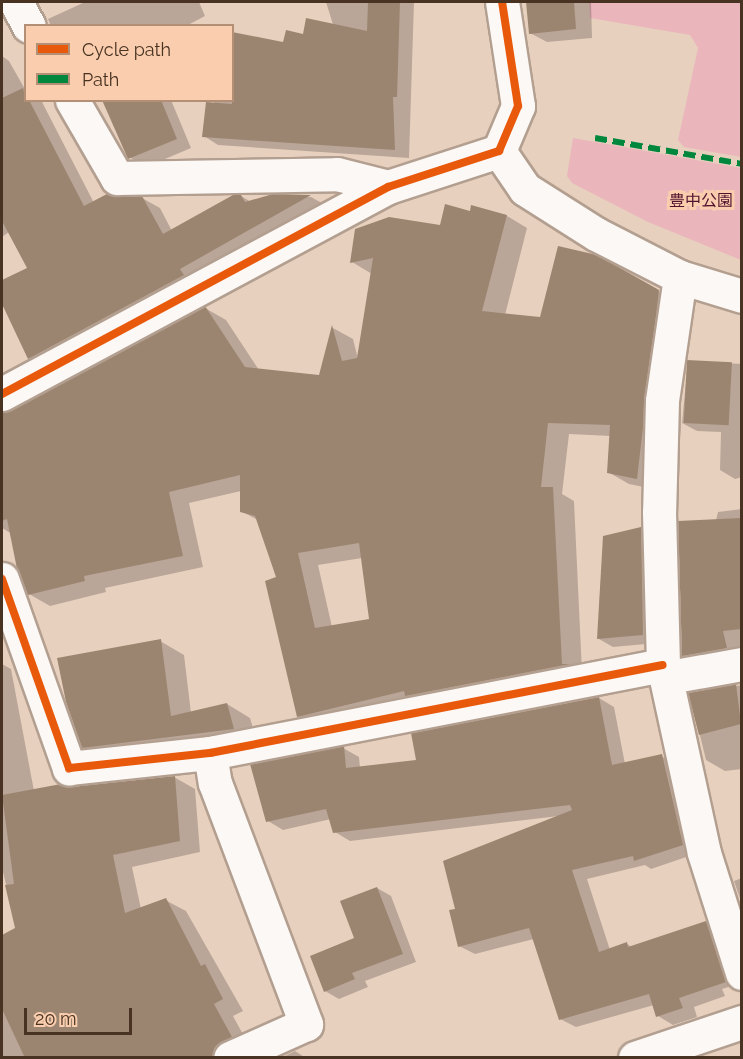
<!DOCTYPE html>
<html>
<head>
<meta charset="utf-8">
<style>
  body { margin:0 }
  #map { position:relative; width:743px; height:1059px; overflow:hidden; background:#e8d0be; font-family:Raleway,"Noto Sans JP",sans-serif }
  div>[style] { position:absolute }
  [style*='--x'] { left:calc(var(--x)*1px); top:calc(var(--y)*1px); width:calc(var(--w)*1px); rotate:calc(var(--a)*1deg) }
  .green>* { inset:0; background:#eab6bc }
  .shadow>* { inset:0; background:#0003 }
  .building>* { inset:0; background:#9c8570; transform-origin:0 0 }
  .roads { filter:drop-shadow(2px 0 #b39f90) drop-shadow(-2px 0 #b39f90) drop-shadow(0 2px #b39f90) drop-shadow(0 -2px #b39f90) }
  .minor>* { height:33px; margin:-16.5px; padding:0 16.5px; transform-origin:16.5px; border-radius:16.5px; background:#fcf8f5 }
  .quiet>* { height:6px; margin-top:-3px; transform-origin:0; background:repeating-linear-gradient(90deg,#00873e 0 12px,transparent 0 18px) }
  .cycleway>* { height:8px; margin:-4px; padding:0 4px; transform-origin:4px; border-radius:4px; background:#e8590c }
  span { translate:-50% -50%; white-space:nowrap; text-align:center; line-height:1.15; -webkit-text-stroke:6px #f9cdad; paint-order:stroke }
  .park-label { font-size:16px; color:#52112f }
  .frame { position:absolute; inset:0; border:3px solid #483222; pointer-events:none }
  .legend { position:absolute; left:24px; top:24px; width:210px; height:78px; box-sizing:border-box; background:#f9cdad; border:2px solid #b28f75; margin:0; padding:8px 10px; list-style:none; font-size:18px; color:#483222 }
  .legend li { display:flex; align-items:center; gap:12px; height:30px }
  .legend b { width:30px; border:2px solid #b28f75 }
  .scale { position:absolute; left:24px; top:1008px; width:108px; height:27px; box-sizing:border-box; border:3px solid #483222; border-top:0; padding-left:8px; font-size:18px; line-height:21px; white-space:nowrap; color:#483222; -webkit-text-stroke:4px #f9cdad; paint-order:stroke }
</style>
</head>
<body>
<div id="map">
  <div class="green">
    <div style="clip-path:polygon(742px 2px,741px 157px,684px 147px,678px 140px,698px 48px,690px 35px,590px 18px,589px 2px)"></div>
    <div style="clip-path:polygon(573px 138px,741px 168px,741px 260px,648px 222px,572px 183px,567px 176px)"></div>
  </div>
  <div class="shadow">
    <div style="clip-path:polygon(85px 2px,199px 2px,205px 16px,186px 26px,51px 26px,48px 19px)"></div>
    <div style="clip-path:polygon(326px 2px,414px 2px,409px 158px,218px 145px,204px 136px,215px 100px,232px 100px,343px 57px)"></div>
    <div style="clip-path:polygon(528px 2px,591px 2px,592px 38px,547px 42px,530px 33px)"></div>
    <div style="clip-path:polygon(2px 56px,9px 61px,26px 91px,26px 100px,41px 100px,94px 203px,142px 198px,160px 208px,172px 231px,241px 196px,251px 202px,274px 195px,311px 197px,327px 206px,47px 368px,29px 358px,2px 300px,2px 282px,29px 269px,9px 232px,2px 237px)"></div>
    <div style="clip-path:polygon(105px 100px,171px 100px,191px 148px,146px 167px,131px 158px)"></div>
    <div style="clip-path:polygon(evenodd,471px 212px,507px 216px,527px 228px,505px 315px,541px 319px,596px 257px,679px 304px,658px 490px,629px 484px,608px 472px,611px 436px,569px 434px,562px 494px,574px 501px,582px 672px,319px 728px,298px 716px,278px 578px,258px 520px,241px 511px,241px 491px,189px 503px,203px 567px,105px 588px,106px 592px,50px 606px,29px 594px,12px 534px,2px 528px,2px 469px,11px 466px,2px 449px,2px 416px,205px 308px,226px 320px,259px 370px,320px 376px,333px 328px,353px 339px,358px 359px,372px 274px,352px 262px,471px 212px,362px 558px,370px 620px,332px 627px,318px 565px,362px 558px)"></div>
    <div style="clip-path:polygon(688px 361px,742px 364px,742px 477px,735px 479px,720px 470px,721px 432px,697px 431px,682px 423px)"></div>
    <div style="clip-path:polygon(742px 509px,742px 659px,702px 666px,683px 655px,718px 512px)"></div>
    <div style="clip-path:polygon(640px 529px,655px 537px,657px 643px,613px 647px,599px 639px)"></div>
    <div style="clip-path:polygon(160px 641px,184px 655px,191px 713px,227px 704px,250px 718px,257px 742px,107px 760px,83px 747px)"></div>
    <div style="clip-path:polygon(2px 664px,11px 669px,34px 791px,174px 777px,195px 789px,200px 852px,132px 867px,141px 909px,165px 900px,186px 911px,243px 1011px,233px 1016px,246px 1040px,222px 1052px,214px 1048px,196px 1058px,2px 1058px,2px 936px,17px 929px,2px 868px)"></div>
    <div style="clip-path:polygon(742px 685px,742px 769px,725px 771px,706px 760px,690px 694px)"></div>
    <div style="clip-path:polygon(599px 698px,614px 707px,625px 764px,661px 756px,677px 765px,698px 853px,651px 869px,645px 865px,587px 879px,610px 950px,627px 944px,632px 947px,706px 922px,721px 931px,738px 984px,722px 989px,725px 996px,694px 1007px,697px 1017px,673px 1025px,658px 1016px,654px 1005px,576px 1027px,560px 1019px,534px 939px,475px 954px,459px 946px,457px 910px,559px 816px,350px 841px,335px 832px,331px 819px,283px 830px,268px 821px,343px 748px,359px 757px,360px 768px,418px 761px)"></div>
    <div style="clip-path:polygon(742px 878px,742px 904px,734px 881px)"></div>
    <div style="clip-path:polygon(377px 888px,391px 896px,416px 962px,365px 981px,368px 987px,339px 999px,325px 991px,356px 939px)"></div>
    <div style="clip-path:polygon(295px 1051px,306px 1058px,281px 1058px)"></div>
  </div>
  <div class="building">
    <div style="clip-path:polygon(368px 2px,400px 2px,397px 97px,393px 97px,395px 150px,202px 137px,206px 102px,232px 104px,232px 32px,283px 42px,286px 30px,303px 34px,306px 18px,367px 31px)"></div>
    <div style="clip-path:polygon(526px 2px,574px 2px,576px 29px,529px 34px)"></div>
    <div style="clip-path:polygon(23px 88px,26px 100px,29px 100px,84px 206px,107px 194px,142px 196px,163px 234px,233px 195px,241px 195px,245px 202px,273px 194px,311px 195px,180px 269px,184px 275px,28px 359px,2px 304px,2px 280px,27px 268px,2px 221px,2px 98px)"></div>
    <div style="clip-path:polygon(102px 100px,161px 100px,177px 139px,128px 159px)"></div>
    <div style="clip-path:polygon(evenodd,445px 204px,470px 211px,471px 205px,507px 215px,482px 311px,540px 317px,558px 246px,597px 255px,659px 290px,637px 479px,607px 473px,610px 425px,548px 423px,541px 487px,553px 487px,562px 664px,570px 664px,405px 696px,404px 691px,297px 717px,265px 581px,276px 577px,255px 516px,240px 512px,240px 475px,169px 492px,183px 556px,84px 576px,85px 581px,28px 595px,17px 569px,7px 519px,2px 521px,2px 413px,205px 306px,245px 367px,319px 375px,332px 325px,342px 361px,357px 358px,373px 258px,350px 263px,355px 229px,389px 217px,440px 225px,445px 204px,359px 543px,369px 619px,315px 628px,298px 553px,359px 543px)"></div>
    <div style="left:687px;top:360px;width:45px;height:63px;rotate:3deg"></div>
    <div style="clip-path:polygon(741px 518px,741px 629px,723px 631px,727px 648px,682px 656px,678px 521px)"></div>
    <div style="clip-path:polygon(641px 527px,643px 635px,597px 639px,603px 536px)"></div>
    <div style="clip-path:polygon(161px 639px,171px 716px,227px 703px,234px 729px,82px 748px,66px 702px,57px 658px)"></div>
    <div style="clip-path:polygon(736px 684px,741px 724px,699px 735px,688px 693px)"></div>
    <div style="clip-path:polygon(599px 697px,612px 765px,662px 754px,683px 845px,634px 861px,633px 856px,572px 870px,599px 952px,627px 942px,628px 947px,706px 921px,726px 982px,679px 998px,683px 1008px,656px 1017px,649px 994px,559px 1020px,529px 928px,458px 947px,449px 910px,455px 909px,443px 861px,572px 810px,570px 805px,333px 833px,326px 809px,266px 822px,250px 764px,344px 746px,346px 768px,416px 760px,411px 733px)"></div>
    <div style="clip-path:polygon(175px 776px,180px 841px,113px 855px,125px 913px,166px 898px,201px 966px,205px 964px,223px 999px,214px 1004px,232px 1037px,215px 1047px,212px 1058px,25px 1058px,2px 1009px,2px 935px,15px 928px,5px 885px,14px 884px,2px 795px,61px 784px,71px 787px)"></div>
    <div style="clip-path:polygon(377px 887px,403px 954px,352px 973px,355px 979px,324px 992px,310px 956px,354px 938px,340px 901px)"></div>
  </div>
  <div class="roads">
    <div class="minor">
      <div style="--x:16;--y:2;--w:27;--a:62"></div>
      <div style="--x:72;--y:100;--w:90;--a:60"></div>
      <div style="--x:117;--y:178;--w:220;--a:-1"></div>
      <div style="--x:337;--y:174;--w:53;--a:14.3"></div>
      <div style="--x:499;--y:151;--w:46;--a:55.6"></div>
      <div style="--x:525;--y:189;--w:84;--a:32.4"></div>
      <div style="--x:596;--y:234;--w:94;--a:27.1"></div>
      <div style="--x:680;--y:277;--w:65;--a:17"></div>
      <div style="--x:680;--y:277;--w:125;--a:98.3"></div>
      <div style="--x:662;--y:401;--w:111;--a:91.5"></div>
      <div style="--x:659;--y:512;--w:153;--a:88.5"></div>
      <div style="--x:663;--y:665;--w:192;--a:77.7"></div>
      <div style="--x:704;--y:853;--w:126;--a:72.4"></div>
      <div style="--x:2;--y:394;--w:438;--a:-28.2"></div>
      <div style="--x:388;--y:187;--w:117;--a:-18"></div>
      <div style="--x:499;--y:151;--w:49;--a:-67.1"></div>
      <div style="--x:518;--y:106;--w:105;--a:-98.7"></div>
      <div style="--x:2;--y:579;--w:201;--a:70.5"></div>
      <div style="--x:69;--y:768;--w:142;--a:-6.1"></div>
      <div style="--x:210;--y:753;--w:461;--a:-11"></div>
      <div style="--x:669;--y:677;--w:74;--a:-10.1"></div>
      <div style="--x:210;--y:753;--w:30;--a:81"></div>
      <div style="--x:215;--y:783;--w:258;--a:69.3"></div>
      <div style="--x:306;--y:1024;--w:83;--a:155.9"></div>
      <div style="--x:635;--y:1058;--w:113;--a:-18.6"></div>
    </div>
  </div>
  <div class="quiet">
    <div style="--x:595;--y:138;--w:149;--a:10"></div>
  </div>
  <div class="cycleway">
    <div style="--x:2;--y:394;--w:438;--a:-28.2"></div>
    <div style="--x:388;--y:187;--w:117;--a:-18"></div>
    <div style="--x:499;--y:151;--w:49;--a:-67.1"></div>
    <div style="--x:518;--y:106;--w:105;--a:-98.7"></div>
    <div style="--x:2;--y:579;--w:201;--a:70.5"></div>
    <div style="--x:69;--y:768;--w:142;--a:-6.1"></div>
    <div style="--x:210;--y:753;--w:461;--a:-11"></div>
  </div>
  <div class="park-label">
    <span style="left:701px;top:201px">豊中公園</span>
  </div>
  <div class="frame"></div>
  <ul class="legend">
  <li><b style="height:8px;background:#e8590c"></b>Cycle path</li>
  <li><b style="height:8px;background:#00873e"></b>Path</li>
  </ul>
  <div class="scale">20 m</div>
</div>
</body>
</html>
